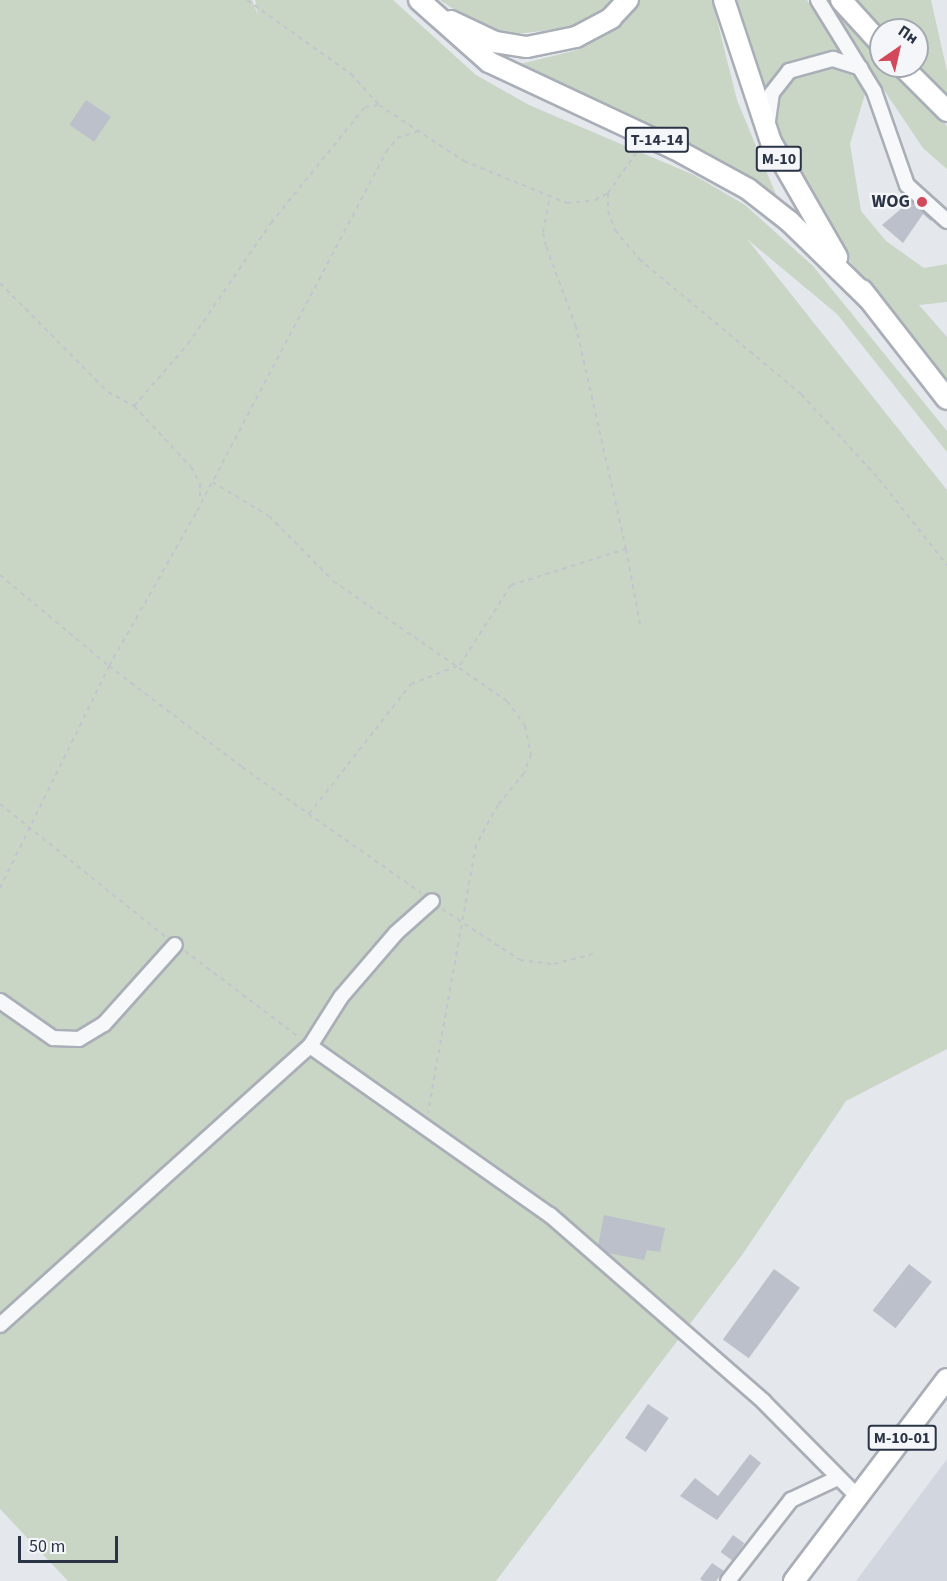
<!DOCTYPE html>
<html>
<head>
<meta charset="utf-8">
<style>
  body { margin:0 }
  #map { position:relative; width:947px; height:1581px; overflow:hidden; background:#e4e7ec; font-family:"Source Sans 3",sans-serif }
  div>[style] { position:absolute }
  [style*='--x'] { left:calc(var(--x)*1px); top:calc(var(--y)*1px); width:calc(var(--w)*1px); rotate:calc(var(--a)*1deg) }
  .built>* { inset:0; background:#d2d6de }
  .green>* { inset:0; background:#c9d6c5 }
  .building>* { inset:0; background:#bbc0ca; transform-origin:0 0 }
  .path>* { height:2px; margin-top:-1px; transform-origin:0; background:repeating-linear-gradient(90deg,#c2c5cb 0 4.5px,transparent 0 9px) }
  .roads { filter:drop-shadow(2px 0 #a9aeb7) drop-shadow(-2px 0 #a9aeb7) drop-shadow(0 2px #a9aeb7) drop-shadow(0 -2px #a9aeb7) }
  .minor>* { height:14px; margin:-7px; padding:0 7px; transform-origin:7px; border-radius:7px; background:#f7f8fa }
  .highway>* { height:20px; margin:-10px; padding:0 10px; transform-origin:10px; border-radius:10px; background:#fff }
  .dots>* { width:16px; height:16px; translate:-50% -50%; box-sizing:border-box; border:3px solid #f4f6f9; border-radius:50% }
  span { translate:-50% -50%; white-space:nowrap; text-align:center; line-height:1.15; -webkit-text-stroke:4.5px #f4f6f9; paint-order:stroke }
  .shield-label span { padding:2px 4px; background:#f4f6f9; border:2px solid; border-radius:4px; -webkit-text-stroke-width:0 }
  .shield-label { font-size:16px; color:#2b3445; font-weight:700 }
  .poi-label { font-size:18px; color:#2b3445; font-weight:700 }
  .right { translate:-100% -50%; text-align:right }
  .north { position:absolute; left:869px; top:18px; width:60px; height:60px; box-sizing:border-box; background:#f4f6f9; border:2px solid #a4a8b1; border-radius:50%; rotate:34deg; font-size:16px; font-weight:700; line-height:24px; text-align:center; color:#2b3445 }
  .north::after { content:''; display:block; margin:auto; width:21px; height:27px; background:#d1495b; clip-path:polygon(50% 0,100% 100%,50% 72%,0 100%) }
  .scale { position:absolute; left:18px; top:1536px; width:100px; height:27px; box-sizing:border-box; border:3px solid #2b3445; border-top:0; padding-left:8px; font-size:18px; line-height:21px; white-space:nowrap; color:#2b3445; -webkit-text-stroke:4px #f4f6f9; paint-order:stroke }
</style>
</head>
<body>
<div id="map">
  <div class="built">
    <div style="clip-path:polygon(947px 1459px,947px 1581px,856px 1581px)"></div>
  </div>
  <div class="green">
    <div style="clip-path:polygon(0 0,252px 0,258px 15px,255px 0,393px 0,476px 75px,529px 105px,694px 175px,745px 205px,813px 266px,947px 431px,947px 452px,837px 314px,747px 239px,947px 490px,947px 1049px,846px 1101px,742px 1255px,496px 1581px,68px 1581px,0 1509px)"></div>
    <div style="clip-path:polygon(440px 0,615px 0,575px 27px,507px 35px,475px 24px)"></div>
    <div style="clip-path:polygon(638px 0,712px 0,737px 100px,777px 197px,708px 153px,516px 65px,577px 50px,616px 27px)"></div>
    <div style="clip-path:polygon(734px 0,807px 0,840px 51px,793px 61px,768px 84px,761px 98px)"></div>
    <div style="clip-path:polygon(850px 0,931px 0,947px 71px,947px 100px,913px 66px,917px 66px,917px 30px,881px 30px)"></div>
    <div style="clip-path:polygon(826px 4px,881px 59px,881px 66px,888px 66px,947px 126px,947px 169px,923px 148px)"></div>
    <div style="clip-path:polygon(837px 67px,857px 78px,865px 94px,850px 144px,861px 211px,886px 241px,924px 268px,947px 264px,947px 302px,919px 305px,947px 337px,947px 382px,911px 343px,840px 248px,793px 172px,776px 125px,780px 93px,791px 79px,807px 70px)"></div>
  </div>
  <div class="building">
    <div style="left:86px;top:100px;width:30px;height:30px;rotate:34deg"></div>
    <div style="clip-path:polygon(910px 186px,939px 211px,931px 221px,923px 214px,903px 243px,882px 225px,909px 202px,901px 196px)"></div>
    <div style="clip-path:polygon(604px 1215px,665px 1228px,660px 1252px,647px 1250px,644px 1260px,597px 1251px)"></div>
    <div style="left:909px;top:1264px;width:29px;height:59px;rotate:38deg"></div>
    <div style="left:774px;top:1269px;width:32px;height:87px;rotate:36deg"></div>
    <div style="left:648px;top:1404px;width:25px;height:41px;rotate:34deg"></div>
    <div style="clip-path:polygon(750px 1454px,761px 1463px,717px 1520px,680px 1496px,695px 1478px,718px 1496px)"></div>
    <div style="left:733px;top:1535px;width:14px;height:21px;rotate:36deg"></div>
    <div style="clip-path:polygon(712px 1563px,724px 1571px,716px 1581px,703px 1581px,700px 1579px)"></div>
  </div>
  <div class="path">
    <div style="--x:247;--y:0;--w:128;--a:35.4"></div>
    <div style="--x:351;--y:74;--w:42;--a:47.9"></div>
    <div style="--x:608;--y:193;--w:18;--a:90"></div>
    <div style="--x:608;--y:211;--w:20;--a:70"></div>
    <div style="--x:615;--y:230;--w:38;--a:50"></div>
    <div style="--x:639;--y:259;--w:211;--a:39.8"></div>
    <div style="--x:801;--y:394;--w:115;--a:47.5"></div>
    <div style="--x:879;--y:479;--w:110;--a:51.7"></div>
    <div style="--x:0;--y:283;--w:153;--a:45.3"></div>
    <div style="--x:108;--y:392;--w:30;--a:28"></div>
    <div style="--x:134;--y:406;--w:83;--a:46.9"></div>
    <div style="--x:191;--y:467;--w:18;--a:61"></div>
    <div style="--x:200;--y:483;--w:16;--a:90"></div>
    <div style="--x:134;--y:406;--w:82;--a:-48.9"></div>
    <div style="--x:188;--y:344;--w:147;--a:-55.6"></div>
    <div style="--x:271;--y:223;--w:149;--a:-51"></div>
    <div style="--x:365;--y:107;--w:14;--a:-8"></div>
    <div style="--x:379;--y:105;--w:102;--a:33.4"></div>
    <div style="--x:464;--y:161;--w:111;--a:22.2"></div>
    <div style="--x:567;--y:203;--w:28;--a:-6"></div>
    <div style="--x:595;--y:200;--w:15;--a:-28"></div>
    <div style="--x:608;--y:193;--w:52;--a:-55.1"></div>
    <div style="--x:212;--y:482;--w:66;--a:30.8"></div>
    <div style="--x:269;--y:516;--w:91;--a:45.4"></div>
    <div style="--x:333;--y:581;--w:211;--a:34.6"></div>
    <div style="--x:507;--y:701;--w:31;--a:54"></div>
    <div style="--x:525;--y:726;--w:29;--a:78"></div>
    <div style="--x:531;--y:754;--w:20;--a:110"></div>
    <div style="--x:524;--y:773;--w:41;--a:129.1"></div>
    <div style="--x:498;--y:805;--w:46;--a:118.8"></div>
    <div style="--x:476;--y:845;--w:272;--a:100.2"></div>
    <div style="--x:626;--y:549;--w:81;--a:79.4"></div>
    <div style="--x:0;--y:575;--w:142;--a:39.9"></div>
    <div style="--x:109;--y:666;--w:167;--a:37.2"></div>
    <div style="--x:242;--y:767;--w:219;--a:35.1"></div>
    <div style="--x:0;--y:804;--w:213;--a:38.7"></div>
    <div style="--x:309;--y:814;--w:165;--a:-51.9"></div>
    <div style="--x:411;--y:684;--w:53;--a:-21.2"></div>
    <div style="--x:460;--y:665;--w:95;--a:-57.5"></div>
    <div style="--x:511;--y:585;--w:121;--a:-17.4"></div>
    <div style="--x:626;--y:549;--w:228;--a:-102.7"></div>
    <div style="--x:576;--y:327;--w:86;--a:-110.3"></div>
    <div style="--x:546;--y:246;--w:14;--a:-102"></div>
    <div style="--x:543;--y:232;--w:37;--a:-79"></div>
    <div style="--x:0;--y:888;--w:247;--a:-63.8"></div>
    <div style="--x:109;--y:666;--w:178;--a:-60.4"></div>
    <div style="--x:197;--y:511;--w:406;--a:-62.2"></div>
    <div style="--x:386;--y:152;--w:18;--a:-52"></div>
    <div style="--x:397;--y:138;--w:22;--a:-18"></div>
    <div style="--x:442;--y:909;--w:93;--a:33.2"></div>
    <div style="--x:520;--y:960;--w:34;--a:7"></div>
    <div style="--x:554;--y:964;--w:40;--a:-14.4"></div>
    <div style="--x:185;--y:951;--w:144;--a:37.1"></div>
  </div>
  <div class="roads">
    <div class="minor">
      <div style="--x:818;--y:0;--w:107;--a:58.4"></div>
      <div style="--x:874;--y:91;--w:100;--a:70.7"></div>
      <div style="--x:907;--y:185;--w:54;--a:42"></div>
      <div style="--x:768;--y:121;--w:28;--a:-82"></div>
      <div style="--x:772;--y:93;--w:28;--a:-52"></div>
      <div style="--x:789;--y:71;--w:46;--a:-15.3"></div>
      <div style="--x:833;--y:59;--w:29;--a:18"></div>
      <div style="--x:0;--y:1001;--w:65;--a:34.9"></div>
      <div style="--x:53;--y:1038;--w:26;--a:2"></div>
      <div style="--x:79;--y:1039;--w:29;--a:-31"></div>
      <div style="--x:104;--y:1024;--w:106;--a:-48.1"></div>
      <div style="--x:310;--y:1046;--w:58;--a:-57.7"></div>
      <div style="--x:341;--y:997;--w:84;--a:-49.3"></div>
      <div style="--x:396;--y:933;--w:48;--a:-41.6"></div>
      <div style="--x:0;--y:1325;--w:417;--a:-42"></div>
      <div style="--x:310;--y:1046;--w:294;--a:35.2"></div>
      <div style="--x:550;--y:1215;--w:283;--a:41.1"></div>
      <div style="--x:763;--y:1401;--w:135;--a:45.3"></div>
      <div style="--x:728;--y:1581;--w:103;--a:-52.1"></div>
      <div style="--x:791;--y:1500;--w:52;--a:-25.1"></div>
    </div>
    <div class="highway">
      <div style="--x:419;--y:0;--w:94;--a:41.5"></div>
      <div style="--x:489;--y:62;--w:205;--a:25.1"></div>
      <div style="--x:675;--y:149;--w:83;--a:28.7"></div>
      <div style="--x:748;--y:189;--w:52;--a:38"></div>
      <div style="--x:789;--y:221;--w:112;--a:44.3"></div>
      <div style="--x:724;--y:0;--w:150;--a:71.7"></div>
      <div style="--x:771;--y:142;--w:133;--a:60.1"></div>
      <div style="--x:841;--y:0;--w:59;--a:47.7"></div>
      <div style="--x:451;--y:21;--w:49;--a:25.5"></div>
      <div style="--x:495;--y:42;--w:32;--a:9"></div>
      <div style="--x:527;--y:47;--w:50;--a:-11.5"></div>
      <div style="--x:576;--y:37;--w:40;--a:-28"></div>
      <div style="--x:611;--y:18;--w:25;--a:-47"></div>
      <div style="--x:902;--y:66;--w:64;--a:45"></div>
      <div style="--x:862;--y:290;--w:138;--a:52.1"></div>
      <div style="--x:794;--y:1581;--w:253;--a:-52.9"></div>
    </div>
  </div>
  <div class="dots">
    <div style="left:922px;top:202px;background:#d1495b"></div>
  </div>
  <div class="shield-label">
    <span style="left:657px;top:140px">Т-14-14</span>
    <span style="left:779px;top:159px">М-10</span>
    <span style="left:902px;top:1438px">М-10-01</span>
  </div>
  <div class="poi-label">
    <span class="right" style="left:910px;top:202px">WOG</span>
  </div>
  <div class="north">Пн</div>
  <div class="scale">50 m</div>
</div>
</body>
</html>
